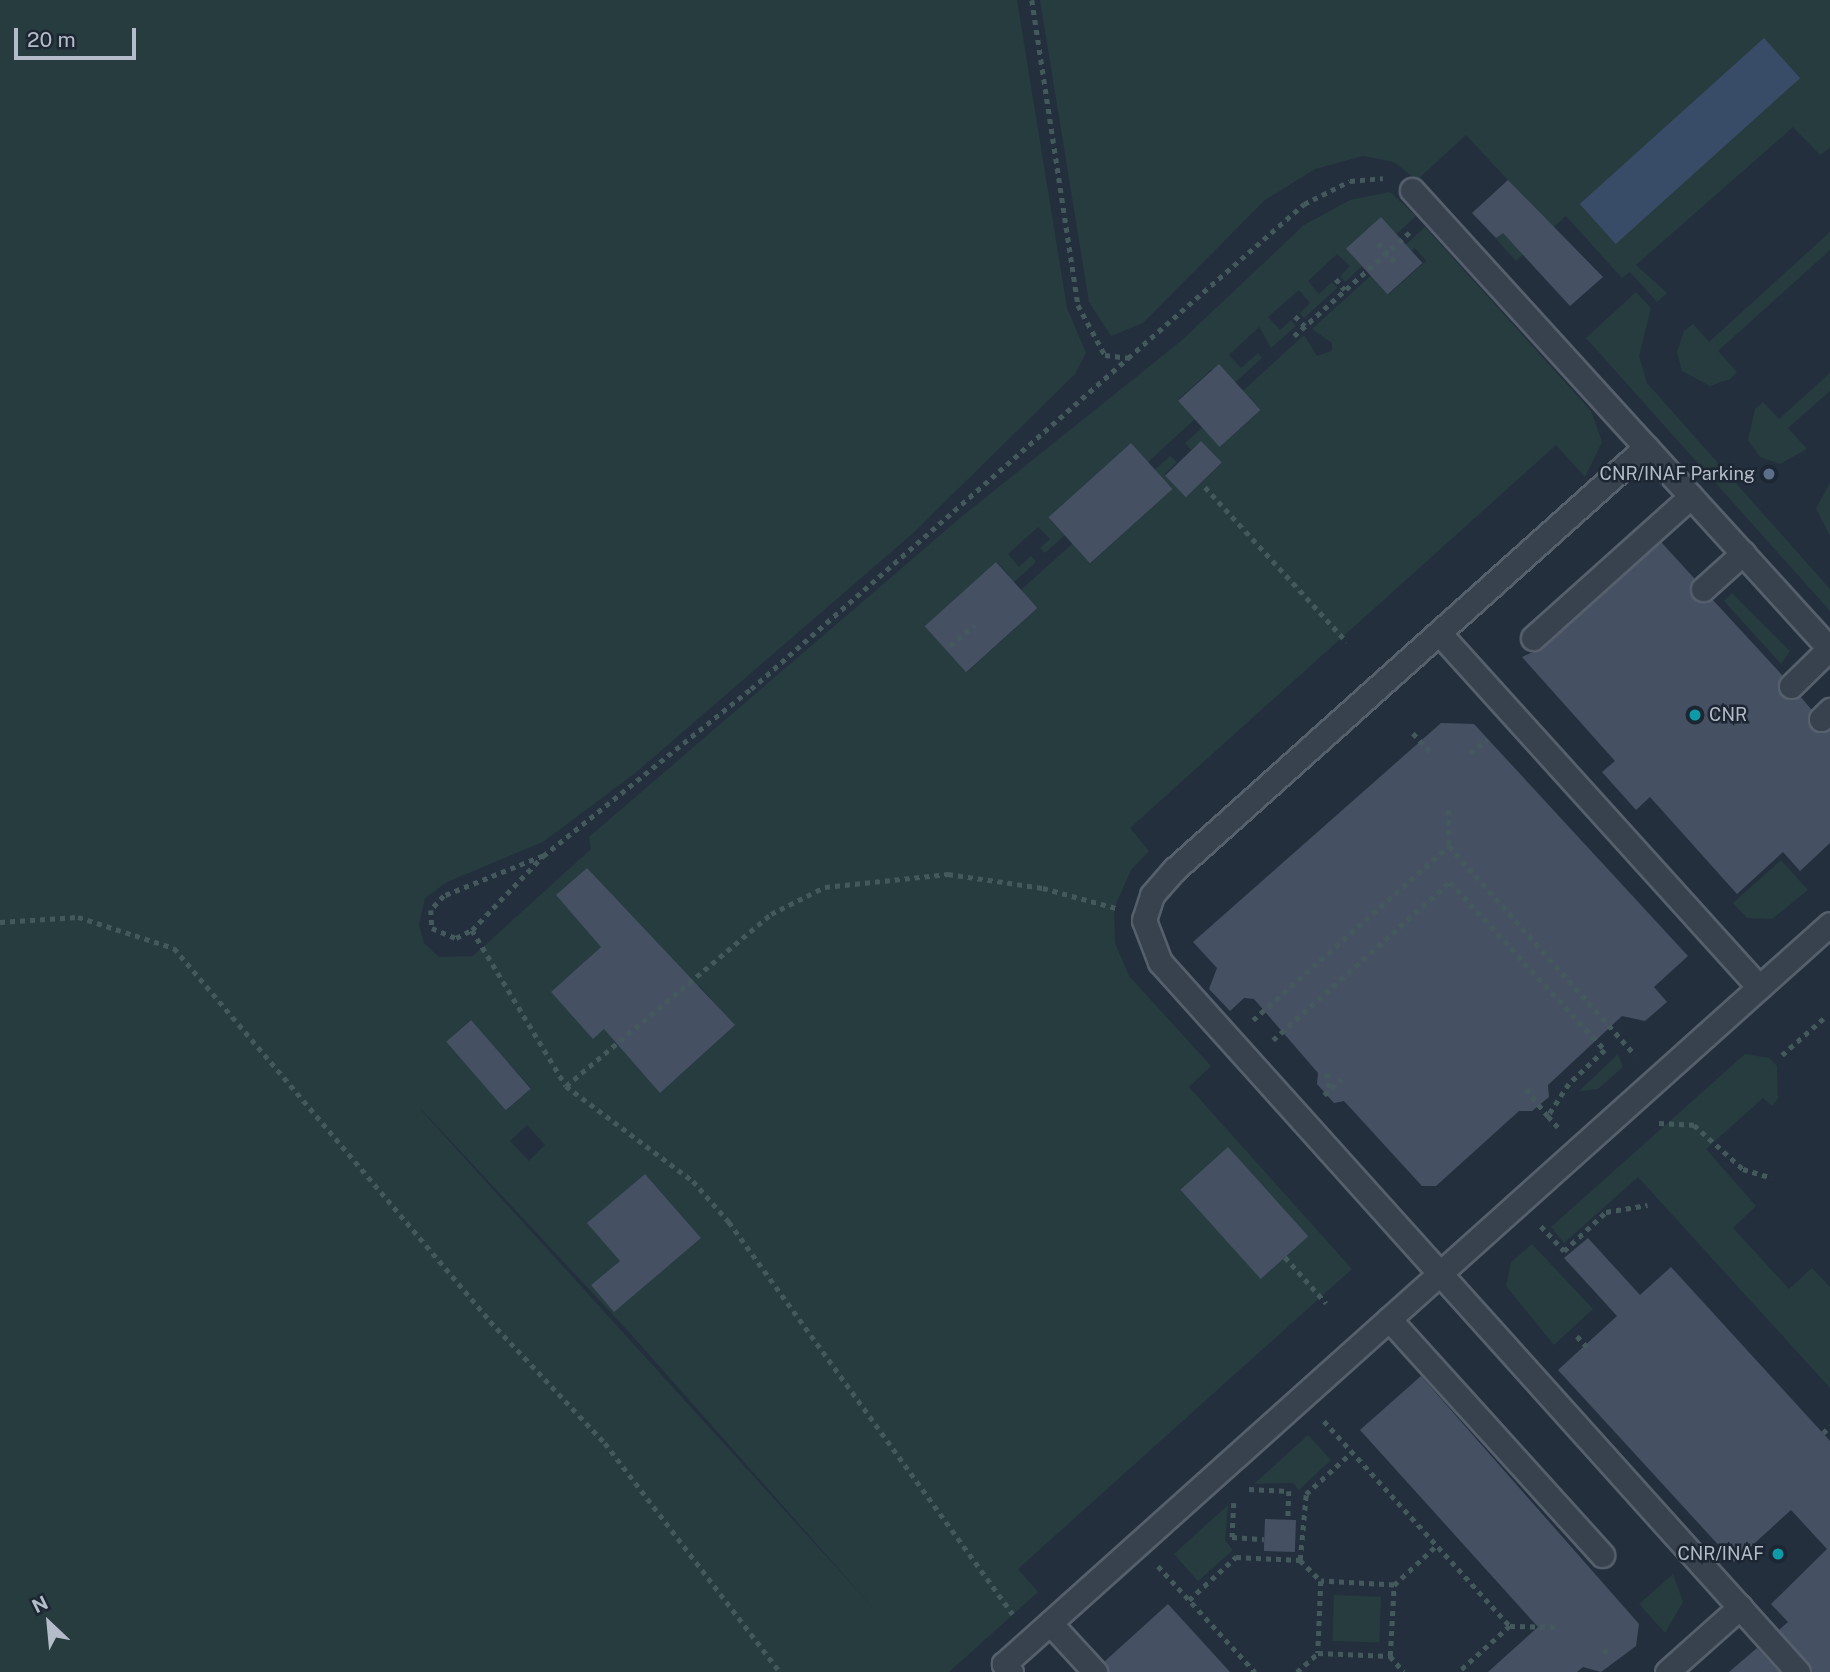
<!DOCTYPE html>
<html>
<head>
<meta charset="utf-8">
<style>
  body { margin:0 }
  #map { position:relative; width:1830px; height:1672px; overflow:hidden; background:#242f3e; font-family:"Public Sans",sans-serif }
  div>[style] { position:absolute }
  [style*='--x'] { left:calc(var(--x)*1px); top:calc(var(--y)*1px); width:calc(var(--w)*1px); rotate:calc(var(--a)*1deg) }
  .green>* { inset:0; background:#263c3f; transform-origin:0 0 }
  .water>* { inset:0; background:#394c67; transform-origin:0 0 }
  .building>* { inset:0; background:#455162; transform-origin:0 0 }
  .path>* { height:4.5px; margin-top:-2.25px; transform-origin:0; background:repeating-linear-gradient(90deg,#44595c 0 5px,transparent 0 10px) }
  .roads { filter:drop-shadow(2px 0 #565f6c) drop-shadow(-2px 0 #565f6c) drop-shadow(0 2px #565f6c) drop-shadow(0 -2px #565f6c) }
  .lane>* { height:23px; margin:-11.5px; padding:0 11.5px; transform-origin:11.5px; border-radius:11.5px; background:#38414e }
  .dots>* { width:19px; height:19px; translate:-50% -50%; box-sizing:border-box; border:4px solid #1d2633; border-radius:50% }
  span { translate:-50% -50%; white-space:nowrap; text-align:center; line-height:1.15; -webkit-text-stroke:5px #1d2633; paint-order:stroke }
  .poi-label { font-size:18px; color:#b4bcc9 }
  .right { translate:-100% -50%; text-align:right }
  .left { translate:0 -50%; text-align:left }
  .north { position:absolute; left:14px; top:1588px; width:70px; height:70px; -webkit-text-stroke:5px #1d2633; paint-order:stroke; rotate:334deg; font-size:19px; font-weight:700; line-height:28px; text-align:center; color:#b4bcc9 }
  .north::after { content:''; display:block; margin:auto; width:24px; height:32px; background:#b4bcc9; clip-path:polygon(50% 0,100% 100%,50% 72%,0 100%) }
  .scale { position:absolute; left:14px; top:28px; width:122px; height:32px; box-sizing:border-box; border:4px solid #b4bcc9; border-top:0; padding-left:9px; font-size:21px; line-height:24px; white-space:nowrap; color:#b4bcc9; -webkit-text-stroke:5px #1d2633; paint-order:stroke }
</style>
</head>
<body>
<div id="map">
  <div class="green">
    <div style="clip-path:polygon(evenodd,0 0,1017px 0,1067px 308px,1086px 353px,1075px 374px,912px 534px,634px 774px,543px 842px,447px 882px,425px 898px,419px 925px,424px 943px,439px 957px,473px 956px,591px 849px,589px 837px,960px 518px,1181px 341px,1304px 225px,1350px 200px,1390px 192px,1416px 216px,1345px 282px,1340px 276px,1350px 266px,1337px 254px,1308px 281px,1319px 294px,1332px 282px,1337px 288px,1304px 318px,1300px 313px,1310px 303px,1299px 290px,1268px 317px,1280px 330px,1291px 320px,1296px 326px,1271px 348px,1259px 327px,1229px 355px,1241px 368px,1258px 353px,1262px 358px,1218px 398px,1224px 382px,1212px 369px,1178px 400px,1208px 407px,1134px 475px,1142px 456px,1131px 443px,1049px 517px,1060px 530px,1078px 514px,1083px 519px,1045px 553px,1040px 548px,1050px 539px,1038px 527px,1008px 554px,1019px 567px,1031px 556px,1036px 562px,985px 608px,979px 602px,1009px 575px,997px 562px,926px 627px,938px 640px,972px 617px,942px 645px,967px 672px,1038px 608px,1027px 597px,991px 617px,1093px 525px,1080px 550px,1091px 563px,1161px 499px,1126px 495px,1170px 456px,1177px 462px,1164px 475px,1186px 497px,1222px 463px,1201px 441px,1191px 450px,1185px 443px,1213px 418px,1231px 437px,1261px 410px,1249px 397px,1222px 410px,1304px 335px,1317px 356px,1332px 351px,1332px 343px,1312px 329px,1387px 261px,1392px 268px,1376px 282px,1388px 295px,1426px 261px,1415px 248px,1399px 261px,1394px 255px,1425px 227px,1591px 411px,1602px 442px,1585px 477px,1556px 445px,1130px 828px,1149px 851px,1131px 870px,1114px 908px,1115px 943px,1129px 976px,1211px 1066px,1189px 1087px,1352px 1269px,1018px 1569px,1038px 1592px,949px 1672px,0 1672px,0 0,587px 868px,621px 909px,591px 935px,556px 895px,587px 868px,0 0,632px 919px,593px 1038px,551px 992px,632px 919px,0 0,699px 985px,734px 1026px,661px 1092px,624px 1052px,699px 985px,0 0,470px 1020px,531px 1088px,507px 1110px,446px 1042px,470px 1020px,0 0,421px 1109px,629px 1332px,875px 1610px,421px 1110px,421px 1109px,0 0,527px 1125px,545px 1145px,529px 1161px,510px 1141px,527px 1125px,0 0,645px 1174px,701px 1238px,614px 1311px,591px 1285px,620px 1261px,588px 1223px,645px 1174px)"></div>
    <div style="clip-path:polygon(1040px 0,1830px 0,1830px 148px,1820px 155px,1793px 127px,1636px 265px,1667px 293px,1657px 302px,1630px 272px,1622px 278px,1566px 216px,1516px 261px,1496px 239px,1531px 205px,1466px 135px,1417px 180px,1394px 162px,1363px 156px,1315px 169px,1265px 200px,1143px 323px,1111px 336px,1089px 302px)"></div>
    <div style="clip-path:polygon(1830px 232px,1830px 250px,1718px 351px,1737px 372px,1730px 379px,1710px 386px,1682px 371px,1677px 352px,1684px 331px,1693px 324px,1709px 342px)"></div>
    <div style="clip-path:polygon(1636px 292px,1651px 308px,1639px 356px,1647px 383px,1830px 589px,1830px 611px,1586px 338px)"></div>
    <div style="clip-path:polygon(1830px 373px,1830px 391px,1788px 428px,1807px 449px,1780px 464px,1760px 457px,1748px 440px,1755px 409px,1763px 402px,1779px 419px)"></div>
    <div style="clip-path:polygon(1830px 483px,1830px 536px,1816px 508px)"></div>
    <div style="clip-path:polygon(1732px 593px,1790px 651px,1781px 664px,1724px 601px)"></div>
    <div style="clip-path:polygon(1781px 860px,1808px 890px,1772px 919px,1747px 918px,1733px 903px)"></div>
    <div style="clip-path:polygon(1618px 1054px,1623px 1067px,1598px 1089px,1579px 1091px)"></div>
    <div style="clip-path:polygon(1745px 1054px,1769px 1058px,1777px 1066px,1778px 1098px,1772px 1106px,1763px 1098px,1706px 1149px,1756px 1206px,1733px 1228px,1789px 1289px,1812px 1268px,1830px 1287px,1830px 1388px,1638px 1177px,1564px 1243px,1551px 1227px)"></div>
    <div style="clip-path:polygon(1532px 1244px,1593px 1309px,1554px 1345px,1506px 1286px,1511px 1262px)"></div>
    <div style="clip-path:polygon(1308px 1435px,1331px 1460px,1299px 1490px,1293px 1483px,1254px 1484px)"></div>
    <div style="clip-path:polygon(1228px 1505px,1225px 1540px,1233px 1550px,1198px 1581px,1174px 1554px)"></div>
    <div style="clip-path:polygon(1673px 1574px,1683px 1602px,1665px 1633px,1639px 1604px)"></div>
    <div style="left:1334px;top:1595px;width:47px;height:46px;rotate:2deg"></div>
  </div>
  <div class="water">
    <div style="left:1764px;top:38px;width:54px;height:248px;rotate:48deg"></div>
  </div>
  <div class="building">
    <div style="clip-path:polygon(1508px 180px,1603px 277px,1570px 306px,1503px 233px,1496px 238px,1472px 213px)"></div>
    <div style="left:1381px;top:217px;width:62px;height:47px;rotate:48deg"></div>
    <div style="left:1219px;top:364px;width:62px;height:55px;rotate:48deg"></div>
    <div style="left:1201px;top:441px;width:30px;height:50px;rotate:46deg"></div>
    <div style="left:1131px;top:443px;width:62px;height:111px;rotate:48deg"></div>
    <div style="clip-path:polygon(1661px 542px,1694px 578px,1693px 599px,1712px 599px,1782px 675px,1781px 695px,1800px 696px,1811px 709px,1811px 728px,1830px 730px,1830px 843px,1800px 871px,1783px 852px,1737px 894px,1650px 797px,1636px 810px,1602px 772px,1615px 761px,1522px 657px,1542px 648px)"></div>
    <div style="left:996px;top:562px;width:62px;height:96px;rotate:48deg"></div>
    <div style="clip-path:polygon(1441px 723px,1474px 724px,1688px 956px,1654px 987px,1667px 1002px,1645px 1021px,1622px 1016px,1548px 1085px,1549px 1097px,1532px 1111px,1519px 1111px,1436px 1186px,1422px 1186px,1344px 1101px,1334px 1103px,1317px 1084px,1318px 1073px,1254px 999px,1244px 998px,1230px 1011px,1209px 989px,1217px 968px,1193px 942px)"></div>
    <div style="clip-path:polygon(587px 868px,735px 1025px,660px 1093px,604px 1029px,593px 1039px,551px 992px,601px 947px,556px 895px)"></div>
    <div style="left:471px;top:1020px;width:91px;height:33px;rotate:49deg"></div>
    <div style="left:1228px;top:1147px;width:120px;height:64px;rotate:48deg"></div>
    <div style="clip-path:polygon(645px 1174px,701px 1238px,614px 1312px,591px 1285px,620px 1261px,587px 1223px)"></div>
    <div style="clip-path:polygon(1588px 1238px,1640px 1295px,1671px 1267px,1830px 1441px,1830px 1672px,1812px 1672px,1779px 1630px,1788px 1622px,1771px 1604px,1827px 1549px,1791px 1510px,1734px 1562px,1558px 1370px,1617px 1316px,1564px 1258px)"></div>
    <div style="clip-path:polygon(1421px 1376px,1639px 1624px,1636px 1646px,1601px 1672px,1583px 1667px,1577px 1672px,1488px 1672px,1538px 1627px,1360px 1430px)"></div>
    <div style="left:1265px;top:1519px;width:31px;height:32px;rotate:2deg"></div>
    <div style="clip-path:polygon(1168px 1604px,1230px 1672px,1109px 1672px,1104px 1662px)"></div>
    <div style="clip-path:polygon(1757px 1648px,1779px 1672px,1729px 1672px)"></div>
  </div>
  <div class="path">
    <div style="--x:1032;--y:0;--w:308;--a:81.4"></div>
    <div style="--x:1078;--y:305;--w:57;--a:61.6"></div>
    <div style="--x:1105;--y:355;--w:23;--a:7"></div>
    <div style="--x:1128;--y:358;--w:234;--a:-41.2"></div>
    <div style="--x:1304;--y:204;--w:51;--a:-26.6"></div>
    <div style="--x:1350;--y:181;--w:33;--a:-5"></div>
    <div style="--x:1378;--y:243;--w:27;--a:48"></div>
    <div style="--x:1336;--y:279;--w:14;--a:51"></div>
    <div style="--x:1295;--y:316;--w:14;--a:45"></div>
    <div style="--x:1294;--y:336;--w:156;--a:-41.9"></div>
    <div style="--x:1205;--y:487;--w:210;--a:47.5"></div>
    <div style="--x:950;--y:646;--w:32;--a:-41"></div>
    <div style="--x:1413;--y:733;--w:25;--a:48"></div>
    <div style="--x:1470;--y:753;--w:22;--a:-39"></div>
    <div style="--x:1449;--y:810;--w:36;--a:90"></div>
    <div style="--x:543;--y:856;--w:107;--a:158"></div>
    <div style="--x:444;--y:896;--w:19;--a:133"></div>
    <div style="--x:431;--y:910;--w:18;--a:87"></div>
    <div style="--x:432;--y:928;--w:26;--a:23"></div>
    <div style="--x:456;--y:938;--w:18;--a:-27"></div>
    <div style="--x:472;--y:930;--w:103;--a:-46.2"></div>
    <div style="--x:543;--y:856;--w:267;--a:-38.8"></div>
    <div style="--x:751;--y:689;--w:502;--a:-41.28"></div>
    <div style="--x:0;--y:922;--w:78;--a:-3.7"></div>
    <div style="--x:78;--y:917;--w:101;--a:17.9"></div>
    <div style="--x:174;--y:948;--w:489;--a:49.7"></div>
    <div style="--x:490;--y:1321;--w:168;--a:46.7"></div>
    <div style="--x:605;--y:1443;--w:288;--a:52.6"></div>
    <div style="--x:472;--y:930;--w:182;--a:58.9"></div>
    <div style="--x:566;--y:1086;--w:159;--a:36.8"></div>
    <div style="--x:693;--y:1181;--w:55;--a:48.7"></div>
    <div style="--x:729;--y:1222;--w:484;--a:54.1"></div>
    <div style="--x:1253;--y:1020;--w:262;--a:-41.6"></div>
    <div style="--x:1449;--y:846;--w:280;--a:48.3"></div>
    <div style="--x:1273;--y:1040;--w:237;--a:-41.8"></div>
    <div style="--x:1450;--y:882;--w:229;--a:47.3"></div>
    <div style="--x:1605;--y:1050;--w:50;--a:136.6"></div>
    <div style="--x:1569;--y:1084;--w:38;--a:123"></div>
    <div style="--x:1548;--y:1116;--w:15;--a:48"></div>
    <div style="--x:1782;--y:1055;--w:56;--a:-41.4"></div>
    <div style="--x:1327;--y:1073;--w:15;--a:79"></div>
    <div style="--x:566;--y:1086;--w:268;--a:-40"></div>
    <div style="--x:771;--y:914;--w:60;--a:-26.6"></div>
    <div style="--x:825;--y:887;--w:124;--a:-6"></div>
    <div style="--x:948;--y:874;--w:96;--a:8.4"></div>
    <div style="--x:1043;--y:888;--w:76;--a:15.3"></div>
    <div style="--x:1526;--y:1089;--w:35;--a:51"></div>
    <div style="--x:1324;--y:1095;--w:23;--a:-43"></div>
    <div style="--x:1659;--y:1123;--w:35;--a:3"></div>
    <div style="--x:1694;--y:1125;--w:66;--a:41.9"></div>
    <div style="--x:1743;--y:1169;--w:30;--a:17"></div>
    <div style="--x:1541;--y:1226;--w:34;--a:47"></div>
    <div style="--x:1564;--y:1251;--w:57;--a:-42.9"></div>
    <div style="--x:1606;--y:1212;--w:42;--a:-9.7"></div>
    <div style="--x:1285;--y:1257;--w:62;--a:48.3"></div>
    <div style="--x:1577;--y:1336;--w:18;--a:47"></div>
    <div style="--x:1324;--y:1421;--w:277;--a:47.8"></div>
    <div style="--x:1510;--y:1626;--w:69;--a:138"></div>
    <div style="--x:1823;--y:1433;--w:10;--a:-45"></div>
    <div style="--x:1249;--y:1489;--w:40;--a:2.9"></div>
    <div style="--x:1289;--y:1491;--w:29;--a:92"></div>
    <div style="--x:1234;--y:1503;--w:34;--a:93"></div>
    <div style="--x:1232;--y:1537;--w:32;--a:4"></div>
    <div style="--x:1300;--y:1560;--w:30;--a:45"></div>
    <div style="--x:1158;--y:1566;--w:144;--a:47.5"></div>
    <div style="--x:1394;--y:1585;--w:59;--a:-42.9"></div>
    <div style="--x:1189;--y:1600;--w:64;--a:-42.5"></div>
    <div style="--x:1236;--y:1557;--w:64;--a:2.7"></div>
    <div style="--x:1300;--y:1560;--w:66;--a:-84.8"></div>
    <div style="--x:1306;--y:1494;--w:62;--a:-42.4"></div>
    <div style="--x:1510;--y:1626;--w:47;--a:1.2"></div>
    <div style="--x:1604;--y:1649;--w:6;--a:51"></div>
    <div style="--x:1390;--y:1656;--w:21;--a:49"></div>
    <div style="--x:1297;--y:1672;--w:28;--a:-42"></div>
    <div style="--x:1318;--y:1653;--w:72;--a:2.4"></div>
    <div style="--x:1390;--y:1656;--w:71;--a:-86.8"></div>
    <div style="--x:1394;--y:1585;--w:73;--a:-176.9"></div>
    <div style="--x:1321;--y:1581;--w:72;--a:92.4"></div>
  </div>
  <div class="roads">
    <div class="lane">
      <div style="--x:1412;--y:190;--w:348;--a:47.7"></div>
      <div style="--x:1703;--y:589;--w:54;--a:-42"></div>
      <div style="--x:1440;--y:634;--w:476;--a:47.9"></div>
      <div style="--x:1533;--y:638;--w:212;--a:-41.9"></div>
      <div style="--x:1791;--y:686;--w:54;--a:-44.3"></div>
      <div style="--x:1821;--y:719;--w:13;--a:-45"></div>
      <div style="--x:1389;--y:1319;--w:318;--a:47.9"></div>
      <div style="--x:1050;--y:1623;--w:67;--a:47.4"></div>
      <div style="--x:1011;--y:1672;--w:11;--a:-131"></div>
      <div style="--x:1004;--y:1664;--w:1109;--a:-41.86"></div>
      <div style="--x:1667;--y:1672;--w:98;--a:-41.7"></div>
      <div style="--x:1798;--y:1672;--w:955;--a:-131.94"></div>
      <div style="--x:1160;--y:962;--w:45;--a:-110.9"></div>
      <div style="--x:1144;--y:920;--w:26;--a:-72"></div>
      <div style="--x:1152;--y:895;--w:35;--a:-49"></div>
      <div style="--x:1175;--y:869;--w:632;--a:-41.86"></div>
      <div style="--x:1646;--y:447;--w:273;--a:47.7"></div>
    </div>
  </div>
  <div class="dots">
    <div style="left:1769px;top:474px;background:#5c6f8a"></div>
    <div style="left:1695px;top:715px;background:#0f9aa8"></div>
    <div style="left:1778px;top:1554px;background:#0f9aa8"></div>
  </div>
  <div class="poi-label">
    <span class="right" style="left:1755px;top:474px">CNR/INAF Parking</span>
    <span class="left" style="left:1709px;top:715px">CNR</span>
    <span class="right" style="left:1764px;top:1554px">CNR/INAF</span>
  </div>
  <div class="north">N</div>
  <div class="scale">20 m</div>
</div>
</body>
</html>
